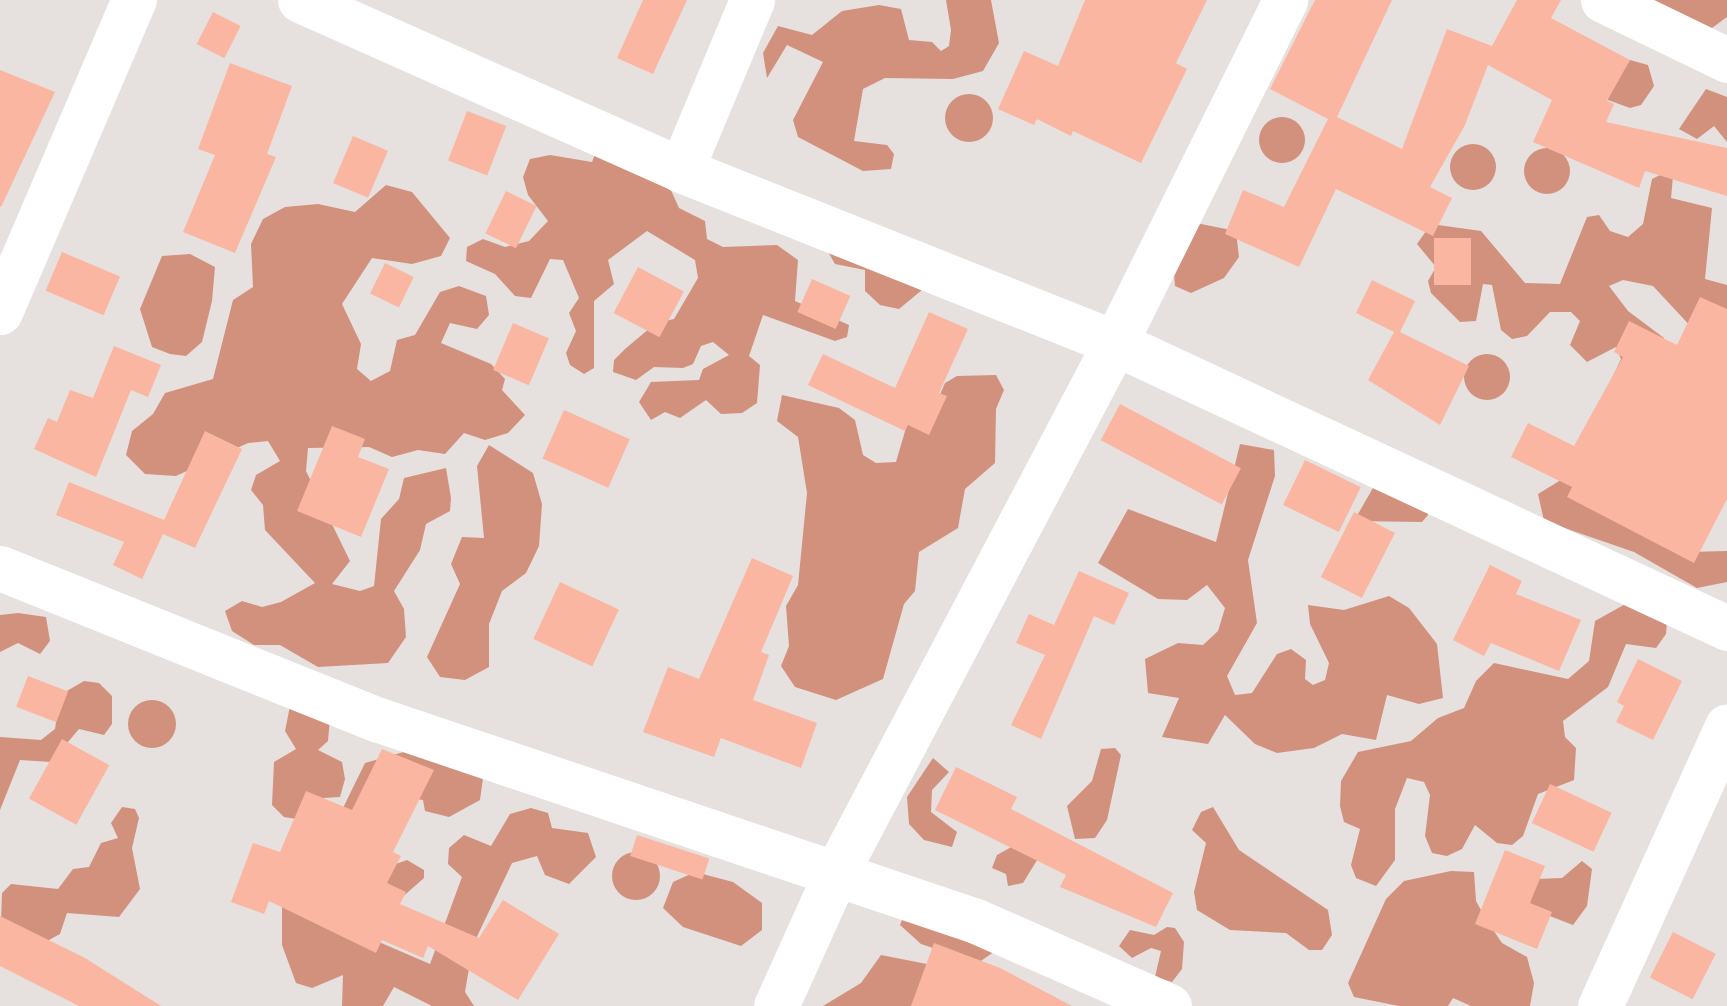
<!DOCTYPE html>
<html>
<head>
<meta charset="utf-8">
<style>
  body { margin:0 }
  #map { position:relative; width:1727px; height:1006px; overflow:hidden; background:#e6e0df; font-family:"Titillium Web",sans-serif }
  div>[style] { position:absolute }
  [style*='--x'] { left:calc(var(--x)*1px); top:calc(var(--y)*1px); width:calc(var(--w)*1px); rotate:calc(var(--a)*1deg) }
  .forest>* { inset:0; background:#d2917d }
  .round { border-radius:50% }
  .building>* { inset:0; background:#fab6a1; transform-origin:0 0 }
  .street>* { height:45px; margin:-22.5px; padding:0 22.5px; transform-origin:22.5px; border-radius:22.5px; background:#fff }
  span { translate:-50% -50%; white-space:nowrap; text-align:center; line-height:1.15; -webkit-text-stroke:10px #e6e0df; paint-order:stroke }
</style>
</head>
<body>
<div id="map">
  <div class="forest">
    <div style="clip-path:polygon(946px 0,991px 0,999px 43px,983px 71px,953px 79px,885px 78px,863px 89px,854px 141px,887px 145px,894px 154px,891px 169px,863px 171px,798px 137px,793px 120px,823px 62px,787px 45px,767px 78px,763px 53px,778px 26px,812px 35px,842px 11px,879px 5px,901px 9px,909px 40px,932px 42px,941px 51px,949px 46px,951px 30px)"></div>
    <div style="clip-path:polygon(1646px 0,1727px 0,1727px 17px,1690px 44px)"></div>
    <div style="clip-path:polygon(1630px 60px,1648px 65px,1654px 86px,1641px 105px,1630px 108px,1608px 100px,1606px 92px)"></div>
    <div style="clip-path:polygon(1706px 89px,1727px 97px,1727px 142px,1714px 126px,1697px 139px,1679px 129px)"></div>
    <div class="round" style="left:945px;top:94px;width:48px;height:48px"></div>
    <div class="round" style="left:1259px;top:117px;width:46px;height:46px"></div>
    <div class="round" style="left:1450px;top:144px;width:46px;height:46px"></div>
    <div class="round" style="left:1524px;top:148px;width:46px;height:46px"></div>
    <div style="clip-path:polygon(597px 149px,665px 177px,679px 208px,705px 221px,707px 239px,723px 247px,777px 245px,798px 260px,795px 301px,849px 325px,847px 337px,835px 341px,763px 315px,749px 356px,760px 365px,757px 403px,742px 413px,721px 414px,706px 400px,680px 418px,665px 412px,651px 420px,639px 402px,651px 382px,699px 380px,703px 369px,729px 355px,713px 342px,701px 346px,693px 364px,683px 368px,654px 367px,636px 380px,613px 372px,614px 360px,625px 349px,656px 323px,674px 319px,698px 278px,695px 260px,647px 231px,608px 260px,614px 284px,594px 301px,594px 368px,584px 374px,570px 365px,566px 353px,576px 331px,569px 313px,579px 298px,563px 260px,550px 259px,531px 298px,515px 296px,495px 274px,466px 261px,467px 247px,483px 239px,505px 247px,529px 241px,548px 221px,528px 195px,523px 177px,530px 159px,550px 155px,592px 162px)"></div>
    <div style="clip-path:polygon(1660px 175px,1673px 176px,1671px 198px,1712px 208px,1705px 279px,1727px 285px,1727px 312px,1694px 330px,1653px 286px,1623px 280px,1609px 286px,1628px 311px,1664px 338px,1659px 353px,1613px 376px,1621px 359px,1616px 347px,1587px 362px,1570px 345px,1580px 321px,1571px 312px,1550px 312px,1527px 336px,1512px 339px,1501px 330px,1492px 285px,1483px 284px,1476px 321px,1460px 322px,1431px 293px,1428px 281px,1436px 267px,1417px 244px,1431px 224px,1481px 231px,1525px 283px,1560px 284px,1587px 217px,1599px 215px,1610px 231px,1628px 237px,1643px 224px,1652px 179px)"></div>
    <div style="clip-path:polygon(386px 185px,412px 192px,450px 238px,441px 256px,412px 264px,372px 258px,342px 304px,361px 344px,357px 369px,371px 381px,390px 371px,397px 340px,415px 335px,440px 292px,459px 286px,486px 296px,489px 315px,477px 329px,450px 323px,441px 343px,491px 364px,505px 379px,502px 390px,525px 415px,508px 433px,485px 440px,464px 433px,445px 454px,418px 450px,392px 457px,369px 447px,308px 448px,306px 471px,350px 561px,332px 584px,360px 591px,374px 586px,381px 519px,399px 499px,404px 478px,446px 468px,451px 498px,450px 511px,426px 524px,420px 550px,394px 591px,404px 609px,406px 637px,388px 663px,318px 667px,280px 645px,254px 645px,232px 631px,225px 611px,242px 601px,262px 607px,281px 602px,315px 583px,265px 530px,263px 505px,251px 490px,256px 475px,280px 461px,268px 441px,248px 443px,176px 476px,145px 474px,126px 455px,132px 431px,153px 414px,165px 393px,213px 379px,233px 300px,253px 287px,251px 244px,263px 219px,285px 207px,318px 204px,355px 212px)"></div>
    <div style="clip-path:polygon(1196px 223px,1236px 231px,1239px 257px,1224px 278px,1191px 293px,1175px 286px,1174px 273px)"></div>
    <div style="clip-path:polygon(827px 250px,928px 285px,899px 309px,880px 305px,865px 291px,865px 270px,835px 264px)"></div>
    <div style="clip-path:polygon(190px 254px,215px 267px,212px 301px,202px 342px,186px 356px,170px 354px,152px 347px,140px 309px,162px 256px)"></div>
    <div class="round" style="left:1464px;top:354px;width:46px;height:46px"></div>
    <div style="clip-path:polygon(996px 375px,1004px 390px,996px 409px,995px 463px,965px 489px,958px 528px,919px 552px,915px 591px,904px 604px,883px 679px,836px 700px,795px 687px,781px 666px,789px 646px,786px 606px,798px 585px,807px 493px,798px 437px,777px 421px,782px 395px,839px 408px,855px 420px,863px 455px,876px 463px,896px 462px,908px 421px,936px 404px,945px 383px,957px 376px)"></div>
    <div style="clip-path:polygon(1240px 444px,1274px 450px,1275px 476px,1248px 560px,1257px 623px,1227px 676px,1235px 695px,1252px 693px,1277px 654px,1291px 649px,1306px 660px,1305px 679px,1313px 685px,1325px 680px,1329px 663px,1310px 624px,1308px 605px,1344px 610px,1389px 596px,1409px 608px,1437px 644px,1443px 698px,1419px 704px,1387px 695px,1376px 740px,1342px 734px,1314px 748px,1277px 753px,1255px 744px,1225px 715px,1208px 744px,1162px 737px,1179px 698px,1148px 693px,1145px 659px,1178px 643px,1203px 645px,1218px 631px,1225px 608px,1207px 585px,1187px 600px,1158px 599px,1098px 563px,1128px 509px,1216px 542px)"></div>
    <div style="clip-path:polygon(489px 445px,533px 473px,542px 504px,539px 546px,526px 573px,502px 591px,489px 624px,489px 667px,465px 680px,440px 677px,427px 657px,460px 584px,451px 564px,462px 537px,484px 538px,477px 466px)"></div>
    <div style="clip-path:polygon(1577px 470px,1687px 552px,1727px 551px,1727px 582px,1697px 588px,1634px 552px,1544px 521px,1538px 494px)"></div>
    <div style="clip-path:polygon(1377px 481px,1428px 506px,1428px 515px,1422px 522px,1354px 521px)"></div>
    <div style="clip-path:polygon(1629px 602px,1667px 621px,1666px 634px,1656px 648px,1626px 644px,1608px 687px,1563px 721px,1565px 737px,1576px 748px,1574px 780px,1538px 794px,1523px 836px,1512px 845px,1497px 843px,1475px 825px,1462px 849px,1447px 856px,1432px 853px,1425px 836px,1430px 795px,1424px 782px,1407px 778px,1395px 809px,1395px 860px,1376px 886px,1356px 878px,1351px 865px,1360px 829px,1344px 822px,1340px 806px,1341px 781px,1358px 752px,1411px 741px,1438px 718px,1464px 708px,1476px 681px,1494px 663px,1568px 679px,1589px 661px,1595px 621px)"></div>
    <div style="clip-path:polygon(18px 613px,46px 617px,50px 641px,40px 654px,18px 643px,0 652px,0 615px)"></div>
    <div style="clip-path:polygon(84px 681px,99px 683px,112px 696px,112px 724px,104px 735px,79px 729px,51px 762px,20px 760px,0 810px,0 737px,41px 740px,55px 729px,60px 695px)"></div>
    <div class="round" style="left:128px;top:700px;width:48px;height:48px"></div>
    <div style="clip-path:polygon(290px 706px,330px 718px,328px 741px,318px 750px,342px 762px,345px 779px,340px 797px,323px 798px,309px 821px,284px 817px,272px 805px,274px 762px,296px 749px,285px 731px)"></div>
    <div style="clip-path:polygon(1115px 748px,1121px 755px,1107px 820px,1095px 838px,1075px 839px,1067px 806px,1092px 781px,1101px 749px)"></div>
    <div style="clip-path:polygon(407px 751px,483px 778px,480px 800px,449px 817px,425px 811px,423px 800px,401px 797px,385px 821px,343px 808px,365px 763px)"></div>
    <div style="clip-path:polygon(933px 758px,949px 772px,932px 790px,931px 812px,957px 832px,952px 847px,924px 840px,909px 824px,907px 797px)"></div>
    <div style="clip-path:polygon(122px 807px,135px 809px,139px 818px,132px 848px,140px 889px,119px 917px,67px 913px,60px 934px,47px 941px,1px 921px,2px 893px,11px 884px,58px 889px,73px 869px,89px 867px,101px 843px,118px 838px,111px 823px)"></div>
    <div style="clip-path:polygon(1213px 807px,1239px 850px,1328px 910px,1332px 935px,1322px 950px,1309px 950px,1286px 933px,1230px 930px,1197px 910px,1194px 892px,1206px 843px,1192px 830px,1201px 812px)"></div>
    <div style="clip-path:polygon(531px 808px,548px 813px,552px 828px,588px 833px,596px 857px,569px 884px,545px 875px,537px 856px,512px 863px,473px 945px,465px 992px,474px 1006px,432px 1006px,394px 987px,383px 1006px,342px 1006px,343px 975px,312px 988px,296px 983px,282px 945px,282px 904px,407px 860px,424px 870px,424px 878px,399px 900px,379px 942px,430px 964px,462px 877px,448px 864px,449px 848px,464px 835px,491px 846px,510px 814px)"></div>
    <div style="clip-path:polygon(1024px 840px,1042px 852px,1023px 883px,1008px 886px,1006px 874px,992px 868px,997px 855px)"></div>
    <div class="round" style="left:612px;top:852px;width:48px;height:48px"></div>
    <div style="clip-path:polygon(1582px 861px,1592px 869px,1587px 906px,1573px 925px,1529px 908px,1535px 879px,1562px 878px)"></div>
    <div style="clip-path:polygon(1451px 871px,1474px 872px,1476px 901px,1487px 921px,1502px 943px,1527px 957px,1534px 983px,1530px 1006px,1471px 1006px,1453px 998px,1448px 1006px,1399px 1006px,1354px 997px,1348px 983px,1386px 899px,1404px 881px)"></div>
    <div style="clip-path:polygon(695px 872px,733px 882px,762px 903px,762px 930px,741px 946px,683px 927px,663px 908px,673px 882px)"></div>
    <div style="clip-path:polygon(911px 899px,1001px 947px,978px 963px,921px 944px,900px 925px)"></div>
    <div style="clip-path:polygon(1167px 927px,1175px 928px,1184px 942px,1182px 969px,1172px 982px,1155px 977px,1161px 951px,1151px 948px,1132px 958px,1119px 946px,1130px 930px,1154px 935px)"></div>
    <div style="clip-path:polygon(881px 955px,937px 966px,945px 1006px,823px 1006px,861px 983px)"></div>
  </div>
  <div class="building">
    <div style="clip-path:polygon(643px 0,687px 0,653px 74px,617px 58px)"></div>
    <div style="clip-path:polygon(1085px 0,1207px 0,1176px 63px,1187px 69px,1141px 163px,1073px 131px,1071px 136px,1037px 119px,1034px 125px,998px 109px,1024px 51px,1058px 66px)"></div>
    <div style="clip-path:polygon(1315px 0,1392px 0,1337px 117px,1402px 149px,1447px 29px,1492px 46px,1517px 0,1561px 0,1551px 18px,1630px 60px,1607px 101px,1614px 104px,1606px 122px,1727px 148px,1727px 196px,1645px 171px,1639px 188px,1533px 142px,1552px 100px,1488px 65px,1465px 125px,1430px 187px,1452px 198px,1433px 236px,1336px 189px,1299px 267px,1225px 234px,1243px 190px,1284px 207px,1328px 119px,1270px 89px)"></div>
    <div style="left:213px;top:12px;width:31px;height:36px;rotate:27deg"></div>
    <div style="clip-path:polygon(230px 63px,292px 86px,267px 154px,276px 157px,235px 253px,183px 232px,215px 155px,198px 149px)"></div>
    <div style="clip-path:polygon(0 70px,55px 92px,1px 207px,0 206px)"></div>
    <div style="left:467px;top:111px;width:42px;height:53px;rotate:21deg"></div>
    <div style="left:353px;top:136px;width:38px;height:51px;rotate:23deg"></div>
    <div style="left:506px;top:191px;width:34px;height:47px;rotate:26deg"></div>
    <div style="left:1434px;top:238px;width:37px;height:47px"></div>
    <div style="left:62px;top:252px;width:63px;height:42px;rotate:23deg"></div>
    <div style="left:385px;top:263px;width:32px;height:34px;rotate:26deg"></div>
    <div style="left:638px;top:267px;width:52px;height:52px;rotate:28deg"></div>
    <div style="left:812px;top:279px;width:42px;height:36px;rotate:24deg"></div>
    <div style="clip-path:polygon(1372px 280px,1415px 301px,1400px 332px,1469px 366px,1440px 425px,1368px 380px,1394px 332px,1356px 313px)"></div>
    <div style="clip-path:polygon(1700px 297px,1727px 309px,1727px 499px,1694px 563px,1567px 497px,1572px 487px,1511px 457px,1528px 423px,1574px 446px,1623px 357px,1614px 352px,1629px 321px,1677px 345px)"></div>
    <div style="clip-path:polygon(929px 312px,968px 329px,939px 393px,947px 396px,929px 435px,908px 425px,905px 431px,808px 385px,823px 354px,895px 388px)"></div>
    <div style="left:513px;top:323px;width:39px;height:51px;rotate:23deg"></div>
    <div style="clip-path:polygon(114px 346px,161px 365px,148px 397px,131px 390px,96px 477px,34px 449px,48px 418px,57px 422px,70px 390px,93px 398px)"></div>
    <div style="left:1120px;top:404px;width:137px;height:41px;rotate:28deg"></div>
    <div style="left:564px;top:410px;width:72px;height:53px;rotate:24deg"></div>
    <div style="clip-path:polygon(332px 426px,365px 439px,358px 457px,389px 469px,361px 537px,297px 511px)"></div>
    <div style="clip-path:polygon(205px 431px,242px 449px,195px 548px,163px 534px,142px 579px,113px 565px,124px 542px,56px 515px,69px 482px,164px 520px)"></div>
    <div style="left:1305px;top:460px;width:62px;height:50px;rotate:26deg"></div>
    <div style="left:1354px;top:512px;width:46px;height:73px;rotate:27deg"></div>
    <div style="clip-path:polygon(752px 558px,793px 576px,761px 652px,769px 655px,753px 700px,817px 723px,801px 768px,721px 738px,714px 757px,643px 732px,668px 667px,699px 679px)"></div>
    <div style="clip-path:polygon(1490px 565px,1522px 581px,1516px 594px,1581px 620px,1559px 671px,1491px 643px,1484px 656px,1453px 640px)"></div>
    <div style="clip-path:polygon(1079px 571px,1129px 593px,1114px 625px,1094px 616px,1041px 739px,1011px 725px,1045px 655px,1016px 643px,1029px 614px,1054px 625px)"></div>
    <div style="left:560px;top:582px;width:65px;height:63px;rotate:25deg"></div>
    <div style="clip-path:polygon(1638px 659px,1682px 681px,1653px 740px,1616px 722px,1624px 706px,1617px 702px)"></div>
    <div style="left:28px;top:676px;width:43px;height:33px;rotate:21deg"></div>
    <div style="left:62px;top:739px;width:54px;height:68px;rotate:29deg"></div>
    <div style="clip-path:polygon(382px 749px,434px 770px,393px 852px,401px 856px,387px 883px,406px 892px,400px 904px,479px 938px,503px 900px,559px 934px,518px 1000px,428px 946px,423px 958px,382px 940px,376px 953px,269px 901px,264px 914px,231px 902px,253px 843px,280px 852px,306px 791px,352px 810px)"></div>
    <div style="clip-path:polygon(956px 767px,1017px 797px,1011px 809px,1173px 893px,1156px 927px,1060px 887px,1066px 875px,935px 810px)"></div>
    <div style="left:1550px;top:784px;width:68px;height:43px;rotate:25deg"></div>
    <div style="left:637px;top:835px;width:76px;height:22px;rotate:18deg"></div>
    <div style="clip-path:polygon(1505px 850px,1545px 866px,1530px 903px,1552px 912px,1537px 949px,1475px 924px)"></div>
    <div style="clip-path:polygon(0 916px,85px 958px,161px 1006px,79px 1006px,0 966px)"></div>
    <div style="left:1673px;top:932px;width:48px;height:51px;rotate:27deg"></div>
    <div style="clip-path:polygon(934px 943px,1000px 968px,1072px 1006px,911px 1006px)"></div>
  </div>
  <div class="street">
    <div style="--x:300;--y:0;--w:417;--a:24"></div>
    <div style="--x:681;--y:170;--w:467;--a:21.7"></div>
    <div style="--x:1115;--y:343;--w:675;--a:24.97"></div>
    <div style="--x:1603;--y:0;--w:138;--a:25.8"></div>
    <div style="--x:681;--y:170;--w:184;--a:-67.3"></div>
    <div style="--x:0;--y:312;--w:340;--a:-66.8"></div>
    <div style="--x:0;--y:568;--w:408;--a:21.9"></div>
    <div style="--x:379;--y:720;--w:630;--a:18.61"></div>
    <div style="--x:976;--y:921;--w:211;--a:23.8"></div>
    <div style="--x:776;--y:1006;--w:148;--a:-65.7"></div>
    <div style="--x:837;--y:871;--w:597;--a:-62.23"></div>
    <div style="--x:1115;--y:343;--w:383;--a:-63.6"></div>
    <div style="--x:1600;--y:1006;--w:307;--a:-65.6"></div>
  </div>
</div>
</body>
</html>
